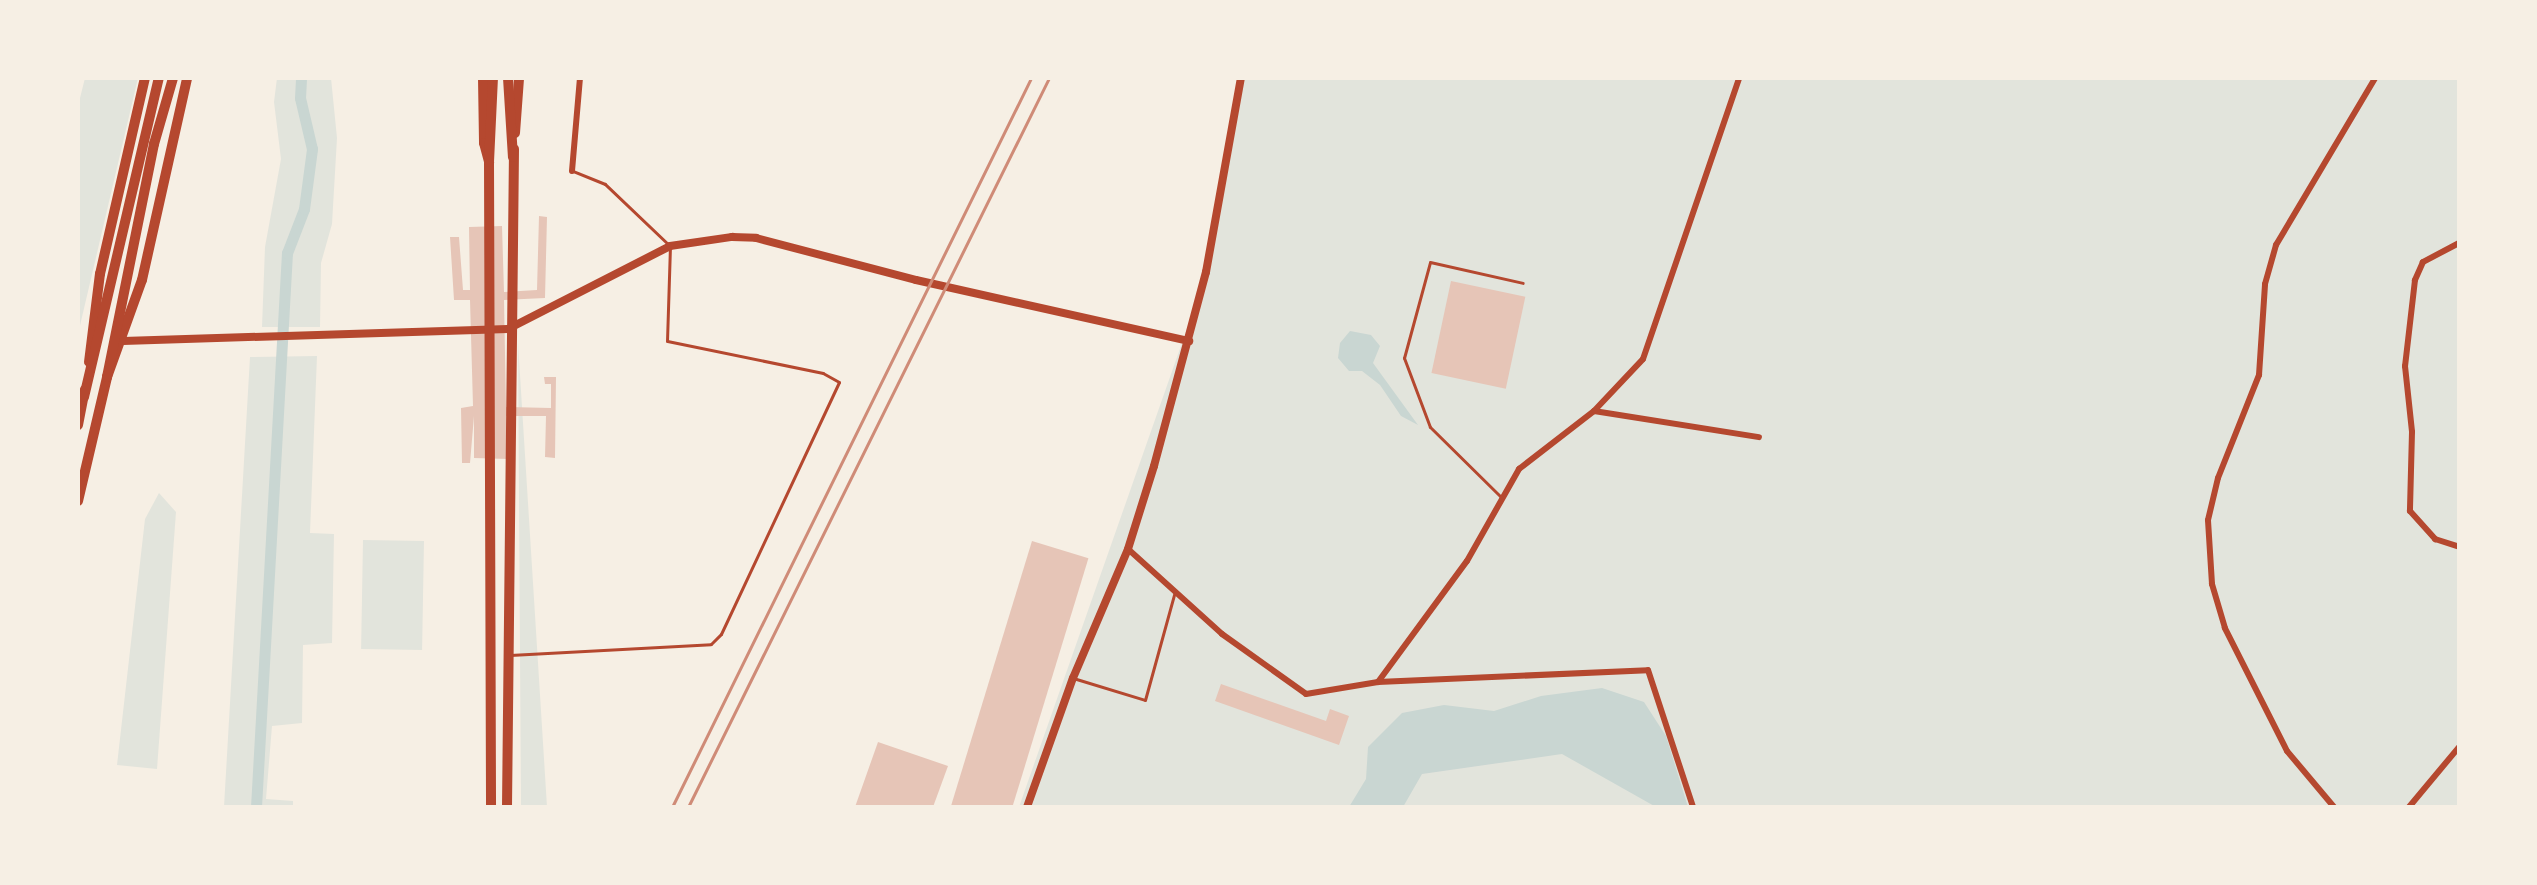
<!DOCTYPE html>
<html>
<head>
<meta charset="utf-8">
<style>
  body { margin:0 }
  #map { position:relative; width:2537px; height:885px; overflow:hidden; background:#f6efe4; font-family:Roboto,sans-serif }
  div>[style] { position:absolute }
  [style*='--x'] { left:calc(var(--x)*1px); top:calc(var(--y)*1px); width:calc(var(--w)*1px); rotate:calc(var(--a)*1deg) }
  .green>* { inset:0; background:#e2e4dc; transform-origin:0 0 }
  .water>* { inset:0; background:#c9d6d2 }
  .canal>* { height:11px; margin:-5.5px; padding:0 5.5px; transform-origin:5.5px; border-radius:5.5px; background:#c9d6d2 }
  .building>* { inset:0; background:#e6c5b7; transform-origin:0 0 }
  .service>* { height:3px; margin:-1.5px; padding:0 1.5px; transform-origin:1.5px; border-radius:1.5px; background:#b5482f }
  .minor>* { height:6px; margin:-3px; padding:0 3px; transform-origin:3px; border-radius:3px; background:#b5482f }
  .tertiary>* { height:8px; margin:-4px; padding:0 4px; transform-origin:4px; border-radius:4px; background:#b5482f }
  .primary>* { height:10px; margin:-5px; padding:0 5px; transform-origin:5px; border-radius:5px; background:#b5482f }
  .trunk>* { height:10px; margin:-5px; padding:0 5px; transform-origin:5px; border-radius:5px; background:#b5482f }
  .rail>* { height:3px; margin:-1.5px; padding:0 1.5px; transform-origin:1.5px; border-radius:1.5px; background:#cf8b77 }
  span { translate:-50% -50%; white-space:nowrap; text-align:center; line-height:1.15; -webkit-text-stroke:8px #f6efe4; paint-order:stroke }
  .frame { position:absolute; inset:0; border:80px solid #f6efe4; pointer-events:none }
</style>
</head>
<body>
<div id="map">
  <div class="green">
    <div style="clip-path:polygon(85px 78px,138px 78px,78px 334px,78px 106px)"></div>
    <div style="clip-path:polygon(277px 78px,331px 78px,337px 138px,332px 224px,321px 263px,320px 327px,262px 327px,265px 247px,281px 159px,274px 102px)"></div>
    <div style="clip-path:polygon(1242px 78px,2459px 78px,2459px 807px,1019px 807px,1196px 303px)"></div>
    <div style="clip-path:polygon(518px 343px,547px 807px,521px 807px)"></div>
    <div style="clip-path:polygon(317px 356px,310px 533px,334px 534px,332px 643px,303px 645px,302px 723px,272px 726px,266px 799px,293px 801px,293px 807px,224px 807px,250px 357px)"></div>
    <div style="clip-path:polygon(159px 493px,176px 512px,157px 769px,117px 765px,145px 519px)"></div>
    <div style="left:363px;top:540px;width:61px;height:109px;rotate:1deg"></div>
  </div>
  <div class="water">
    <div style="clip-path:polygon(1350px 331px,1371px 335px,1380px 346px,1373px 363px,1418px 425px,1401px 416px,1380px 385px,1362px 371px,1349px 371px,1338px 358px,1340px 343px)"></div>
    <div style="clip-path:polygon(1602px 688px,1644px 702px,1666px 736px,1688px 807px,1656px 807px,1562px 754px,1422px 774px,1403px 807px,1349px 807px,1366px 779px,1368px 747px,1402px 713px,1444px 705px,1494px 711px,1541px 696px)"></div>
  </div>
  <div class="canal">
    <div style="--x:256;--y:807;--w:555;--a:-86.8"></div>
    <div style="--x:287;--y:253;--w:47;--a:-68.9"></div>
    <div style="--x:304;--y:209;--w:61;--a:-82.4"></div>
    <div style="--x:312;--y:149;--w:52;--a:-103.2"></div>
    <div style="--x:300;--y:98;--w:20;--a:-87"></div>
  </div>
  <div class="building">
    <div style="clip-path:polygon(539px 216px,547px 217px,545px 298px,504px 300px,506px 407px,551px 408px,551px 384px,545px 384px,544px 377px,556px 377px,555px 458px,545px 457px,546px 416px,506px 416px,508px 459px,474px 458px,474px 416px,470px 463px,462px 463px,461px 408px,473px 406px,470px 300px,454px 300px,450px 237px,459px 237px,463px 290px,470px 290px,469px 227px,502px 226px,504px 292px,537px 290px)"></div>
    <div style="left:1451px;top:281px;width:76px;height:94px;rotate:12deg"></div>
    <div style="left:1032px;top:541px;width:59px;height:282px;rotate:17deg"></div>
    <div style="clip-path:polygon(1221px 684px,1326px 721px,1330px 709px,1349px 716px,1339px 745px,1215px 701px)"></div>
    <div style="clip-path:polygon(878px 742px,948px 766px,933px 807px,855px 807px)"></div>
  </div>
  <div class="service">
    <div style="--x:1501;--y:497;--w:100;--a:-135.4"></div>
    <div style="--x:1430;--y:427;--w:74;--a:-110.6"></div>
    <div style="--x:1404;--y:358;--w:99;--a:-74.8"></div>
    <div style="--x:1430;--y:262;--w:95;--a:12.7"></div>
    <div style="--x:510;--y:655;--w:201;--a:-3.1"></div>
    <div style="--x:711;--y:644;--w:14;--a:-45"></div>
    <div style="--x:721;--y:634;--w:278;--a:-64.9"></div>
    <div style="--x:839;--y:382;--w:18;--a:-151"></div>
    <div style="--x:823;--y:373;--w:159;--a:-168.4"></div>
    <div style="--x:667;--y:341;--w:95;--a:-88.2"></div>
    <div style="--x:670;--y:246;--w:90;--a:-136.4"></div>
    <div style="--x:605;--y:184;--w:35;--a:-158"></div>
    <div style="--x:1073;--y:678;--w:75;--a:17"></div>
    <div style="--x:1145;--y:700;--w:113;--a:-74.6"></div>
  </div>
  <div class="minor">
    <div style="--x:572;--y:171;--w:93;--a:-85.1"></div>
    <div style="--x:2459;--y:243;--w:41;--a:152.2"></div>
    <div style="--x:2423;--y:262;--w:20;--a:114"></div>
    <div style="--x:2415;--y:280;--w:87;--a:96.6"></div>
    <div style="--x:2405;--y:366;--w:66;--a:83.9"></div>
    <div style="--x:2412;--y:432;--w:79;--a:91.5"></div>
    <div style="--x:2410;--y:511;--w:38;--a:48"></div>
    <div style="--x:2435;--y:539;--w:25;--a:18"></div>
    <div style="--x:1594;--y:411;--w:167;--a:9"></div>
    <div style="--x:1128;--y:549;--w:127;--a:42.1"></div>
    <div style="--x:1222;--y:634;--w:103;--a:35.5"></div>
    <div style="--x:1306;--y:694;--w:73;--a:-9.5"></div>
    <div style="--x:1378;--y:682;--w:270;--a:-2.5"></div>
    <div style="--x:1648;--y:670;--w:144;--a:71.8"></div>
    <div style="--x:1378;--y:682;--w:150;--a:-53.7"></div>
    <div style="--x:1467;--y:561;--w:106;--a:-60.5"></div>
    <div style="--x:1519;--y:469;--w:95;--a:-37.7"></div>
    <div style="--x:1594;--y:411;--w:71;--a:-46.7"></div>
    <div style="--x:1643;--y:359;--w:297;--a:-71.1"></div>
    <div style="--x:2334;--y:807;--w:73;--a:-130"></div>
    <div style="--x:2287;--y:751;--w:138;--a:-116.8"></div>
    <div style="--x:2225;--y:628;--w:46;--a:-106.5"></div>
    <div style="--x:2212;--y:584;--w:64;--a:-93.6"></div>
    <div style="--x:2208;--y:520;--w:43;--a:-76.6"></div>
    <div style="--x:2218;--y:478;--w:111;--a:-68.3"></div>
    <div style="--x:2259;--y:375;--w:91;--a:-86.2"></div>
    <div style="--x:2265;--y:284;--w:41;--a:-74.2"></div>
    <div style="--x:2276;--y:245;--w:194;--a:-59.3"></div>
    <div style="--x:2409;--y:807;--w:78;--a:-50.2"></div>
  </div>
  <div class="tertiary">
    <div style="--x:123;--y:341;--w:385;--a:-1.8"></div>
    <div style="--x:508;--y:329;--w:182;--a:-27.1"></div>
    <div style="--x:670;--y:246;--w:63;--a:-8.3"></div>
    <div style="--x:732;--y:237;--w:24;--a:2"></div>
    <div style="--x:756;--y:238;--w:165;--a:14.7"></div>
    <div style="--x:916;--y:280;--w:280;--a:12.6"></div>
    <div style="--x:1027;--y:807;--w:137;--a:-70.4"></div>
    <div style="--x:1073;--y:678;--w:140;--a:-66.9"></div>
    <div style="--x:1128;--y:549;--w:87;--a:-72.6"></div>
    <div style="--x:1154;--y:466;--w:201;--a:-75"></div>
    <div style="--x:1206;--y:272;--w:197;--a:-79.8"></div>
  </div>
  <div class="primary">
    <div style="--x:483;--y:78;--w:65;--a:89.1"></div>
    <div style="--x:484;--y:143;--w:20;--a:75"></div>
    <div style="--x:489;--y:162;--w:645;--a:89.82"></div>
    <div style="--x:515;--y:133;--w:55;--a:-85.8"></div>
    <div style="--x:89;--y:362;--w:89;--a:-82.9"></div>
    <div style="--x:100;--y:274;--w:201;--a:-77.1"></div>
    <div style="--x:78;--y:425;--w:36;--a:-79"></div>
    <div style="--x:78;--y:501;--w:127;--a:-76.8"></div>
    <div style="--x:107;--y:377;--w:103;--a:-70.2"></div>
    <div style="--x:142;--y:280;--w:207;--a:-77.4"></div>
    <div style="--x:507;--y:807;--w:658;--a:-89.39"></div>
  </div>
  <div class="trunk">
    <div style="--x:508;--y:78;--w:79;--a:86.4"></div>
    <div style="--x:489;--y:162;--w:84;--a:-87.3"></div>
    <div style="--x:107;--y:377;--w:238;--a:-78.6"></div>
    <div style="--x:154;--y:144;--w:69;--a:-73.9"></div>
    <div style="--x:84;--y:397;--w:328;--a:-76.8"></div>
  </div>
  <div class="rail">
    <div style="--x:672;--y:807;--w:813;--a:-63.78"></div>
    <div style="--x:688;--y:807;--w:813;--a:-63.66"></div>
  </div>
  <div class="frame"></div>
</div>
</body>
</html>
